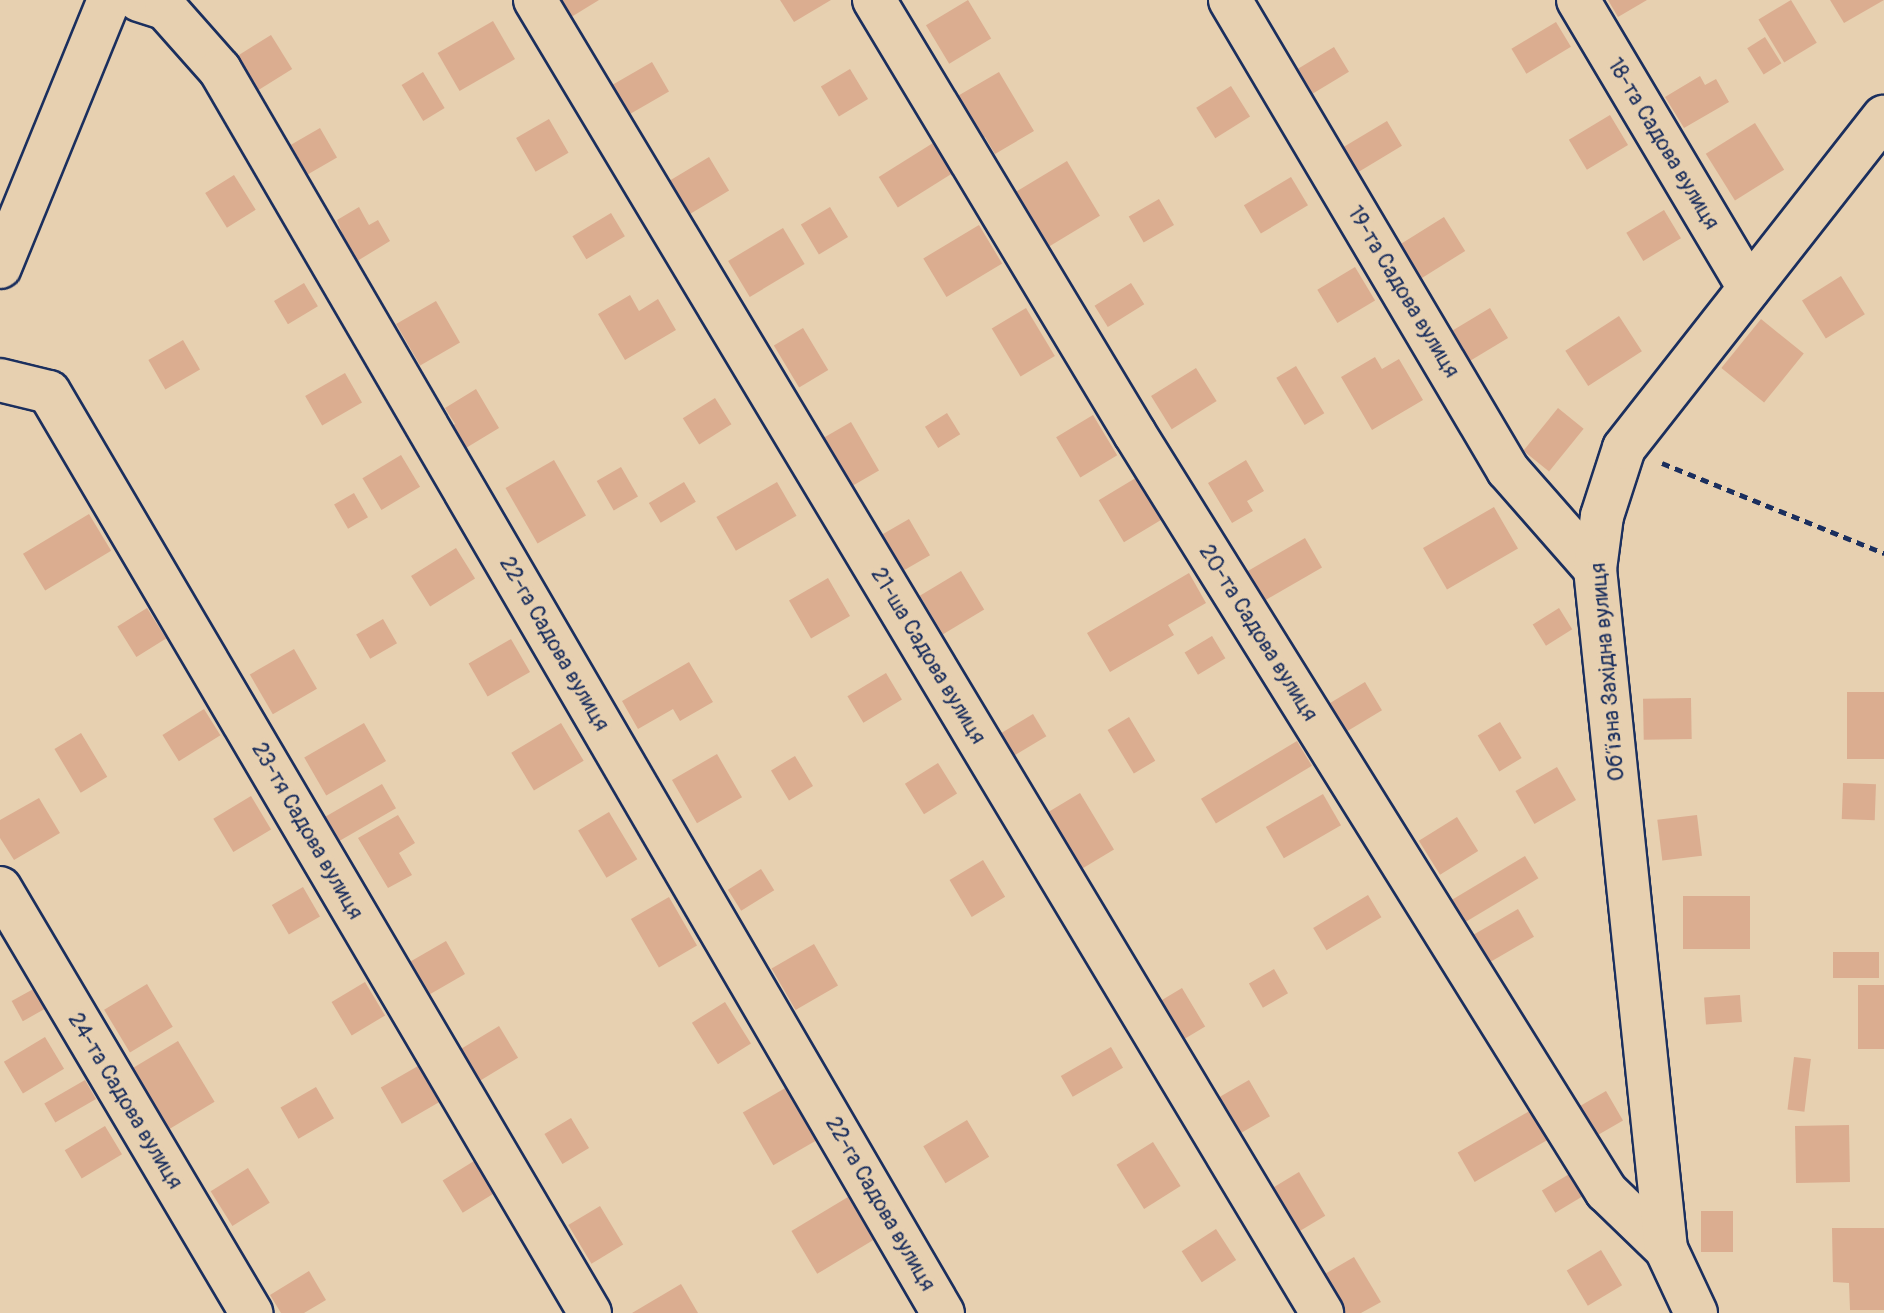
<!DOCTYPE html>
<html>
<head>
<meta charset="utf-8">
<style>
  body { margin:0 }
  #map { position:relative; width:1884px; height:1313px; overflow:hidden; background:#e7d0b0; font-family:Pangolin,sans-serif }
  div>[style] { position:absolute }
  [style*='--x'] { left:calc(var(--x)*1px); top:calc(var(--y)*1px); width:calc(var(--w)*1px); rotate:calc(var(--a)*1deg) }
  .building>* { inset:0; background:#dbad90; transform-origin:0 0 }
  .path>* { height:5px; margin-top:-2.5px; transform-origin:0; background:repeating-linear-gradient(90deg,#1b2f5e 0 8px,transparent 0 14px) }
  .roads { filter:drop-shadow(2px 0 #1b2f5e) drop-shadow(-2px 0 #1b2f5e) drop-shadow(0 2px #1b2f5e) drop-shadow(0 -2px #1b2f5e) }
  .street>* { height:42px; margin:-21px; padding:0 21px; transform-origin:21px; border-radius:21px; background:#e7d0b0 }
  span { translate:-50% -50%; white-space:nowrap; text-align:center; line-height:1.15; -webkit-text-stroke:8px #e7d0b0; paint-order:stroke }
  .street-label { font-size:22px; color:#1b2f5e }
</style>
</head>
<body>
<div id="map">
  <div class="building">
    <div style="clip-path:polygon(558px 0,599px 0,568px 19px)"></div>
    <div style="clip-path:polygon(780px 0,831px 0,794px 22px)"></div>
    <div style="left:968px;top:0;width:45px;height:49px;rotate:59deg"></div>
    <div style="clip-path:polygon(1608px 0,1647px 0,1618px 17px)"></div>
    <div style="left:1791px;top:0;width:50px;height:38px;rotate:59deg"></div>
    <div style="clip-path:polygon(1830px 0,1884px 0,1844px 23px)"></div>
    <div style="left:493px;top:21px;width:44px;height:64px;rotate:60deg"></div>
    <div style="left:1556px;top:22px;width:29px;height:52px;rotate:59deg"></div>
    <div style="left:271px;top:35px;width:40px;height:43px;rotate:58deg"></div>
    <div style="left:1765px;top:37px;width:31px;height:21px;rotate:58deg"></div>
    <div style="left:1334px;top:47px;width:29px;height:42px;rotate:59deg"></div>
    <div style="left:652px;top:62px;width:34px;height:50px;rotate:60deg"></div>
    <div style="left:850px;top:69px;width:35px;height:34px;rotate:59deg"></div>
    <div style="left:423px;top:72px;width:42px;height:25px;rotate:59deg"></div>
    <div style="clip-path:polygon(999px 72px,1034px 131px,995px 154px,985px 137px,974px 144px,949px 101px)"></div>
    <div style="clip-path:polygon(1700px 76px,1705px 85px,1716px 79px,1729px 102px,1684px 128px,1665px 97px)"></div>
    <div style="left:1231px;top:86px;width:36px;height:41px;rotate:58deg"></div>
    <div style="left:1610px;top:115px;width:35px;height:48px;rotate:59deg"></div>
    <div style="left:549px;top:119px;width:39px;height:38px;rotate:60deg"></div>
    <div style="left:1387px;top:121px;width:29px;height:57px;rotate:59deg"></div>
    <div style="left:1755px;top:123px;width:55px;height:58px;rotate:58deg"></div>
    <div style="left:320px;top:128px;width:34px;height:43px;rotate:60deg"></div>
    <div style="left:933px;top:143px;width:36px;height:64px;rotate:58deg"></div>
    <div style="left:709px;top:157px;width:39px;height:50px;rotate:59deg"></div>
    <div style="left:1067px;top:161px;width:64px;height:69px;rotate:59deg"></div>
    <div style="left:234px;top:175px;width:41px;height:34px;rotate:58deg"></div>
    <div style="left:1291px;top:177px;width:33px;height:55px;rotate:59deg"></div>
    <div style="left:1159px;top:199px;width:30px;height:35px;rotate:60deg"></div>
    <div style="clip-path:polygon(359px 207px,369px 225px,378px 220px,390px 241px,354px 263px,337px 220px)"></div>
    <div style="left:830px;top:207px;width:35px;height:34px;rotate:59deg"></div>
    <div style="left:1664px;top:210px;width:33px;height:44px;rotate:59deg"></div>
    <div style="left:611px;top:213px;width:27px;height:45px;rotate:59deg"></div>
    <div style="left:1444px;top:217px;width:40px;height:51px;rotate:58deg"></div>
    <div style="left:979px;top:225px;width:45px;height:65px;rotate:59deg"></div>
    <div style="left:783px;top:228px;width:42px;height:64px;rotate:59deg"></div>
    <div style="left:1355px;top:267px;width:39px;height:44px;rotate:59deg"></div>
    <div style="left:1841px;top:276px;width:45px;height:46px;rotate:58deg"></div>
    <div style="left:304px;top:283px;width:27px;height:35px;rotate:59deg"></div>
    <div style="left:1131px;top:283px;width:25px;height:43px;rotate:58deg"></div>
    <div style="clip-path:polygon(630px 295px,639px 311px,658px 299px,676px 330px,625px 360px,598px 314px)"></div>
    <div style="left:436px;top:301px;width:48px;height:46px;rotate:60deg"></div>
    <div style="left:1026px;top:308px;width:56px;height:40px;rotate:59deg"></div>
    <div style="left:1490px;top:308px;width:35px;height:48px;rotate:59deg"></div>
    <div style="left:1619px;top:316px;width:42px;height:64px;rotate:57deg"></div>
    <div style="left:1761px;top:319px;width:55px;height:63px;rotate:39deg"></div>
    <div style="left:803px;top:328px;width:49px;height:34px;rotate:59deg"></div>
    <div style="left:183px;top:340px;width:34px;height:40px;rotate:60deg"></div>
    <div style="clip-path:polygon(1375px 357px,1382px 369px,1399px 359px,1423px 400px,1372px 430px,1341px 377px)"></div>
    <div style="left:1296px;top:366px;width:55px;height:23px;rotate:59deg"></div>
    <div style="left:1196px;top:368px;width:39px;height:53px;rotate:58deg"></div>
    <div style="left:345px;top:373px;width:34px;height:46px;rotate:60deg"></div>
    <div style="clip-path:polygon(476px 389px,499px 428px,461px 451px,448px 429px,455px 424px,445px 408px)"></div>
    <div style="left:715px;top:398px;width:31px;height:38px;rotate:58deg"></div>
    <div style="left:1558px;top:408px;width:33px;height:55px;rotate:39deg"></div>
    <div style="left:947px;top:413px;width:25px;height:26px;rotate:58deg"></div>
    <div style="left:1093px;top:415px;width:47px;height:43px;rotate:59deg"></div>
    <div style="left:851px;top:422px;width:56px;height:38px;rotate:60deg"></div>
    <div style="left:401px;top:455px;width:37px;height:45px;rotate:59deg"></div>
    <div style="left:554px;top:460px;width:64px;height:56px;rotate:60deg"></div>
    <div style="clip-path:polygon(1246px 460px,1264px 491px,1247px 501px,1253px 511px,1232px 523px,1208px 483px)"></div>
    <div style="left:621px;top:467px;width:34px;height:28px;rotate:60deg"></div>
    <div style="left:1139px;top:476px;width:49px;height:47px;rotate:59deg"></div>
    <div style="left:684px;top:482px;width:23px;height:41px;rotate:59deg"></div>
    <div style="left:777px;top:482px;width:39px;height:70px;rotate:60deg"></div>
    <div style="left:354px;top:493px;width:28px;height:23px;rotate:60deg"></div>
    <div style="left:1494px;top:507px;width:48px;height:82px;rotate:60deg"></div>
    <div style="left:89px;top:514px;width:43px;height:77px;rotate:59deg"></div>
    <div style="left:909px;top:519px;width:42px;height:42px;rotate:60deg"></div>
    <div style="left:1305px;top:538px;width:34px;height:67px;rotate:60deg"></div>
    <div style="left:456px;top:548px;width:36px;height:53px;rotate:58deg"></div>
    <div style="left:961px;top:571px;width:45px;height:48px;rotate:59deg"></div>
    <div style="clip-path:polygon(1189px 573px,1206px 603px,1168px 625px,1174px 635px,1110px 672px,1087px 633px)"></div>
    <div style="left:828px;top:578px;width:44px;height:45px;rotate:60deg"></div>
    <div style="left:147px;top:608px;width:36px;height:35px;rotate:58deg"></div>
    <div style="left:1559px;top:608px;width:25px;height:31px;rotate:58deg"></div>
    <div style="left:383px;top:619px;width:28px;height:31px;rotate:60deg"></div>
    <div style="left:1212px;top:636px;width:26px;height:32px;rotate:59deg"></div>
    <div style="left:511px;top:639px;width:38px;height:49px;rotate:60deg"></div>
    <div style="left:294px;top:649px;width:46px;height:51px;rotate:60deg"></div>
    <div style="clip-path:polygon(689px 662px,713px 702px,680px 721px,673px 709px,638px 729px,622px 701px)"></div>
    <div style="left:886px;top:673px;width:31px;height:45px;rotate:59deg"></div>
    <div style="left:1365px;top:682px;width:33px;height:47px;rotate:59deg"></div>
    <div style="left:1884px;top:692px;width:67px;height:37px;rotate:90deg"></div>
    <div style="left:1691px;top:698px;width:41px;height:48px;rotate:89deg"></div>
    <div style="left:204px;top:709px;width:31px;height:49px;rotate:58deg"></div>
    <div style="left:1033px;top:714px;width:26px;height:51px;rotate:59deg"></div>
    <div style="left:1129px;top:717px;width:51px;height:25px;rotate:59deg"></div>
    <div style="left:1500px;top:722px;width:42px;height:26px;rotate:59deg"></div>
    <div style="left:364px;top:723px;width:44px;height:69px;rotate:60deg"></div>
    <div style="left:561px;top:723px;width:44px;height:58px;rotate:59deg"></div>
    <div style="left:81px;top:733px;width:51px;height:31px;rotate:59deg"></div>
    <div style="left:1297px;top:741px;width:29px;height:112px;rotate:59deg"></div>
    <div style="left:717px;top:754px;width:50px;height:52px;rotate:60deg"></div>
    <div style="left:795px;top:756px;width:35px;height:28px;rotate:59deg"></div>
    <div style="left:938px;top:763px;width:36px;height:39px;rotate:58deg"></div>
    <div style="left:1557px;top:767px;width:38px;height:48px;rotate:60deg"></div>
    <div style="left:1843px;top:783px;width:33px;height:36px;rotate:2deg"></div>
    <div style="left:382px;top:784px;width:28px;height:65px;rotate:60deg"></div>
    <div style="left:1080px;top:793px;width:66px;height:51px;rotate:59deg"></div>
    <div style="left:1323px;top:794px;width:36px;height:66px;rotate:60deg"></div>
    <div style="left:251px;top:796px;width:39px;height:44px;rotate:59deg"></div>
    <div style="clip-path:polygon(39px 798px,60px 833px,14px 860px,0 838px,0 820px)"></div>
    <div style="left:609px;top:812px;width:55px;height:36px;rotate:59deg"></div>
    <div style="clip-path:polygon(398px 815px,415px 843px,399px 853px,412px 875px,388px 888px,358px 838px)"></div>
    <div style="left:1697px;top:815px;width:41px;height:40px;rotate:83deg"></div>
    <div style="left:1457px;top:817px;width:40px;height:45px;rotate:58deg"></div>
    <div style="left:1525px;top:856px;width:26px;height:87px;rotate:59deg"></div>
    <div style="left:983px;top:860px;width:43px;height:39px;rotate:59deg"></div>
    <div style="left:761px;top:869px;width:25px;height:39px;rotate:58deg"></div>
    <div style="left:303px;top:887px;width:34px;height:36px;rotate:60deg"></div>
    <div style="left:1368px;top:895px;width:26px;height:64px;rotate:59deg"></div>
    <div style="left:1683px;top:896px;width:67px;height:53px"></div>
    <div style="left:669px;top:897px;width:56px;height:44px;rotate:60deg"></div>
    <div style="left:1518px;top:909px;width:32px;height:57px;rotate:60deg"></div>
    <div style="left:446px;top:941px;width:38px;height:41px;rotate:60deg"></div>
    <div style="left:814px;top:944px;width:48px;height:49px;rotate:60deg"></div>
    <div style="left:1833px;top:952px;width:46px;height:26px"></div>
    <div style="left:1274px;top:969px;width:28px;height:29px;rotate:60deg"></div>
    <div style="left:365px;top:982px;width:39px;height:39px;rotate:59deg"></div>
    <div style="left:147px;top:984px;width:50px;height:50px;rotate:59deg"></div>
    <div style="left:1884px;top:985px;width:64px;height:26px;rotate:90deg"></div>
    <div style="left:37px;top:987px;width:23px;height:29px;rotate:61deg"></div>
    <div style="left:1182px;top:988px;width:45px;height:34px;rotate:59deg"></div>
    <div style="left:1740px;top:995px;width:27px;height:36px;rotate:86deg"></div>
    <div style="left:725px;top:1002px;width:49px;height:39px;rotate:58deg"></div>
    <div style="left:499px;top:1026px;width:37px;height:44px;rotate:59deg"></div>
    <div style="left:45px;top:1037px;width:37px;height:48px;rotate:59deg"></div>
    <div style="left:178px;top:1041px;width:71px;height:56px;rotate:59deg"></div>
    <div style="left:1111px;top:1047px;width:24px;height:58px;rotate:60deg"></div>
    <div style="left:1794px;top:1057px;width:17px;height:53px;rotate:7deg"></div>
    <div style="left:418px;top:1066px;width:42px;height:43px;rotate:60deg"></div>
    <div style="left:85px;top:1080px;width:22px;height:47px;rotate:60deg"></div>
    <div style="left:1249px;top:1080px;width:42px;height:36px;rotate:60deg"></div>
    <div style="left:316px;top:1087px;width:36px;height:41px;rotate:60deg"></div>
    <div style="left:787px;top:1087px;width:61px;height:51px;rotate:60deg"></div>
    <div style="left:1606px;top:1091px;width:34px;height:31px;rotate:60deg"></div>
    <div style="left:1533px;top:1109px;width:34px;height:87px;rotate:60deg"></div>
    <div style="left:571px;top:1118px;width:35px;height:31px;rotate:59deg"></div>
    <div style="left:967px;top:1120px;width:43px;height:51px;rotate:59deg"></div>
    <div style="left:1849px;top:1125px;width:57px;height:54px;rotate:89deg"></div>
    <div style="left:105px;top:1126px;width:33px;height:47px;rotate:59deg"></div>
    <div style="left:1153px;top:1142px;width:52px;height:43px;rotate:58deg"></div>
    <div style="left:474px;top:1161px;width:38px;height:37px;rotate:58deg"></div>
    <div style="left:248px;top:1168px;width:41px;height:44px;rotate:58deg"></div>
    <div style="left:1299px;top:1172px;width:51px;height:34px;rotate:59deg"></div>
    <div style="left:1571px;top:1173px;width:26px;height:34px;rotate:59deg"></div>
    <div style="left:848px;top:1197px;width:50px;height:66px;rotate:59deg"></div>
    <div style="left:600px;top:1206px;width:45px;height:37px;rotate:59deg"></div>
    <div style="left:1701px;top:1211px;width:32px;height:41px"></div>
    <div style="clip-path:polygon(1832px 1228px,1884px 1228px,1884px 1310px,1850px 1310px,1849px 1283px,1833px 1282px)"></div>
    <div style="left:1216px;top:1229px;width:37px;height:41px;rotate:57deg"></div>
    <div style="left:1601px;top:1250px;width:41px;height:40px;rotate:59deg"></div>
    <div style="clip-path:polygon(1354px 1257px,1381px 1302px,1361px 1313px,1339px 1313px,1318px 1278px)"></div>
    <div style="clip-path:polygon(309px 1271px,326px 1300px,304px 1313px,281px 1313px,270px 1295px)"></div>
    <div style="clip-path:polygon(681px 1284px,698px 1313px,632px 1313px)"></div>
  </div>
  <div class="path">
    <div style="--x:1662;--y:463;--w:240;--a:22.1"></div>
  </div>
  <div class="roads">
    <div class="street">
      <div style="--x:139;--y:0;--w:28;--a:18"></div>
      <div style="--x:166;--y:9;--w:81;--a:48.5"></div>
      <div style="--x:220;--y:70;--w:1438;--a:59.82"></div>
      <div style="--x:535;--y:0;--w:1531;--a:59.06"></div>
      <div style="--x:874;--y:0;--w:506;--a:58.98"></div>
      <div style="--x:1135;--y:434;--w:892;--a:58.11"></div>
      <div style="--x:1606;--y:1191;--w:83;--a:44"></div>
      <div style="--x:1230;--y:0;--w:546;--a:59.4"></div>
      <div style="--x:1508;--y:470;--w:132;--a:48.7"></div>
      <div style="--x:1578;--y:0;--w:335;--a:59.3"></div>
      <div style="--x:0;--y:267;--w:288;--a:-67.8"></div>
      <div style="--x:0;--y:380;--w:50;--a:13.8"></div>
      <div style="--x:49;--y:392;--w:1068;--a:59.57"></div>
      <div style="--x:0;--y:888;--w:494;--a:59.4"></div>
      <div style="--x:1696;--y:1313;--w:71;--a:-115.1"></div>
      <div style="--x:1666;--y:1249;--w:684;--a:-95.96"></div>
      <div style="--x:1595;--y:569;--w:53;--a:-82.5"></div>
      <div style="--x:1602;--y:516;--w:71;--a:-72.1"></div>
      <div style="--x:1624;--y:448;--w:421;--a:-51.9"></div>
    </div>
  </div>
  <div class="street-label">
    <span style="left:1663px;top:144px;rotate:59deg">18-та Садова вулиця</span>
    <span style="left:1403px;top:292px;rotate:59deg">19-та Садова вулиця</span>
    <span style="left:1258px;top:633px;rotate:58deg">20-та Садова вулиця</span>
    <span style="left:554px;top:644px;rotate:60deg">22-га Садова вулиця</span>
    <span style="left:928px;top:656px;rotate:59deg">21-ша Садова вулиця</span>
    <span style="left:1608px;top:672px;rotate:-95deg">Обʼїзна Західна вулиця</span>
    <span style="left:307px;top:831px;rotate:60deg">23-тя Садова вулиця</span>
    <span style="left:125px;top:1101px;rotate:59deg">24-та Садова вулиця</span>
    <span style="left:880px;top:1204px;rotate:60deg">22-га Садова вулиця</span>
  </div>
</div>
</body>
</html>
